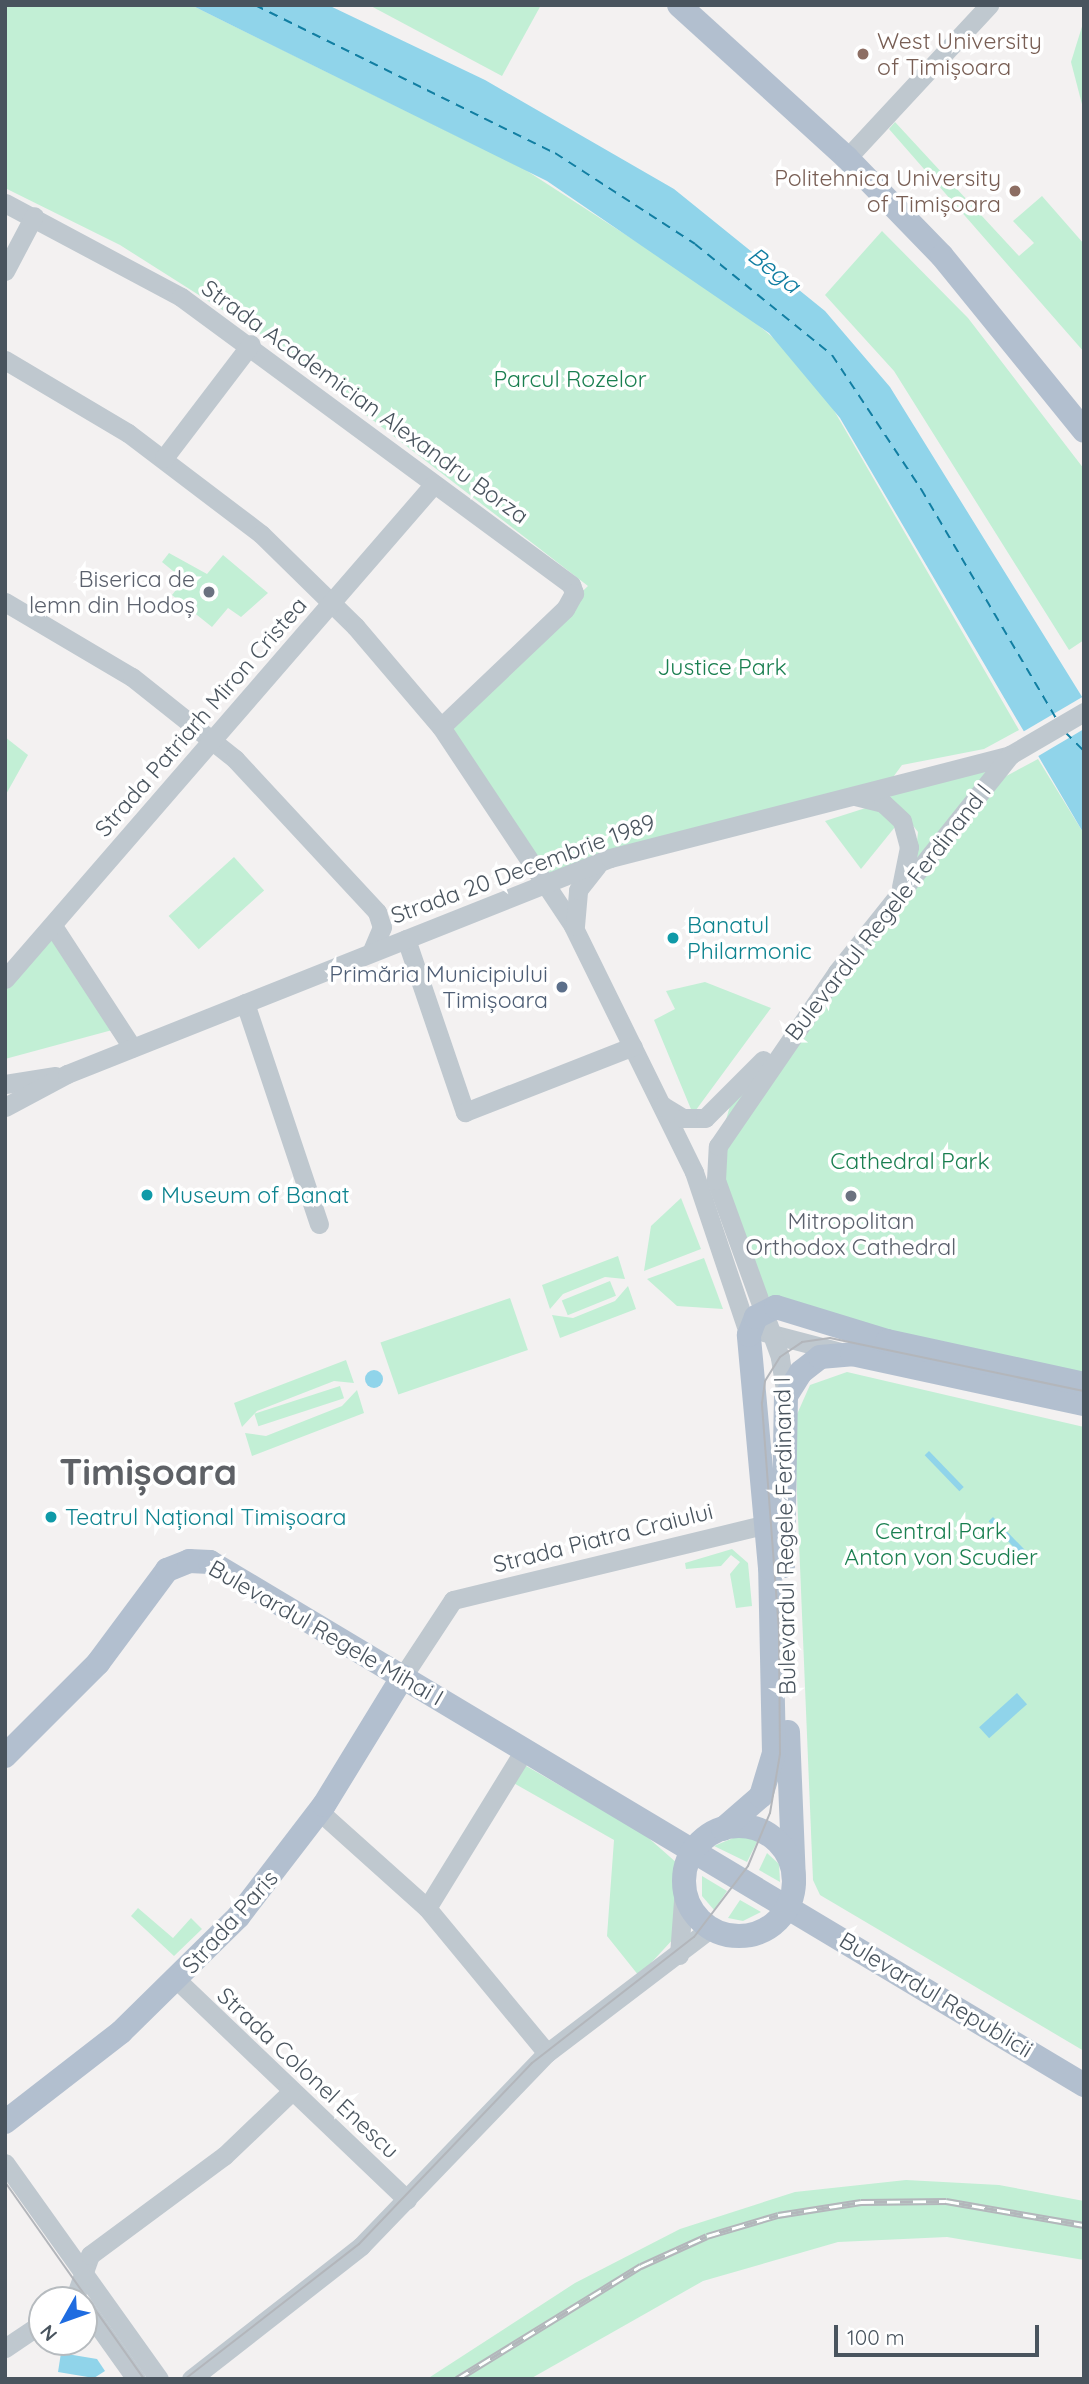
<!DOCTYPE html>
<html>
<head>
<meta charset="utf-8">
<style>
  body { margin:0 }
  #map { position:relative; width:1089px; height:2384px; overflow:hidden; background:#f3f1f1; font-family:Quicksand,sans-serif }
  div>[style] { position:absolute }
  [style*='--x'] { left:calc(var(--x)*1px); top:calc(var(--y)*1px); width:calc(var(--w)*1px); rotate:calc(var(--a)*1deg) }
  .green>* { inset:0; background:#c2efd5; transform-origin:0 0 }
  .water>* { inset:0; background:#90d4ea; transform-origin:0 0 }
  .round { border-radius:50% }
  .pier>* { inset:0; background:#f3f1f1 }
  .ferry>* { height:2px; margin-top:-1px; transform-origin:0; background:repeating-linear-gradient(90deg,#117ea2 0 9px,transparent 0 16px) }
  .minor>* { height:19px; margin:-9.5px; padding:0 9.5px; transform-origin:9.5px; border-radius:9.5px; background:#bfc8cf }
  .major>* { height:24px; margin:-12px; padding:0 12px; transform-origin:12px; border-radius:12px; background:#b2bfcf }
  .major>.ring { margin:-12px; padding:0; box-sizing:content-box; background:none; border:24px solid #b2bfcf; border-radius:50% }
  .tram>* { height:2px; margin:-1px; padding:0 1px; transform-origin:1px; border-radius:1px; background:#b3b6bb }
  .rail>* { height:7px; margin-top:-3.5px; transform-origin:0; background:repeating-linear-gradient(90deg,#fff 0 13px,#b3b6bb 0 26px); box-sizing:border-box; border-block:2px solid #b3b6bb }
  .dots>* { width:19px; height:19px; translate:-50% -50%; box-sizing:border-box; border:4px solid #fff; border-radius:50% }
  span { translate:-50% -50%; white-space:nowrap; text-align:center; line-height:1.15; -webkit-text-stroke:7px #fff; paint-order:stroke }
  .education-label { font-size:23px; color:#785e54 }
  .left { translate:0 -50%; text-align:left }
  .right { translate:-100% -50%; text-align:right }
  .park-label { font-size:23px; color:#1a7f50 }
  .street-label { font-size:23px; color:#49545e }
  .worship-label { font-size:23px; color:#5b616d }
  .culture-label { font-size:23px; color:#0d838f }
  .service-label { font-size:23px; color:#4e5e75 }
  .water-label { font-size:24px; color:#117ea2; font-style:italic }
  .town-label { font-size:37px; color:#5e6166; font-weight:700 }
  .frame { position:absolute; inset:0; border:7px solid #49545e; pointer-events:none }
  .north { position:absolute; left:28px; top:2286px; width:70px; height:70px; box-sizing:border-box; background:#fff; border:2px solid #b6bbbf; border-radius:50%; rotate:230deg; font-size:19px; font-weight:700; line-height:28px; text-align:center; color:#49545e }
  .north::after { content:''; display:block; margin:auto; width:24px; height:32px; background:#1f6ce0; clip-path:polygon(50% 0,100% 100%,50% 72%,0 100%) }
  .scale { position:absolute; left:834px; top:2325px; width:205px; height:32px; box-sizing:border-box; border:4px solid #49545e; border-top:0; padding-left:9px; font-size:21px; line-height:24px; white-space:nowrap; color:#49545e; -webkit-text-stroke:5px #fff; paint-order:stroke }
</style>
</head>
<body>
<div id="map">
  <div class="green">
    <div style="clip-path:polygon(5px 5px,191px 5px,524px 169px,736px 306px,784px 347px,828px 400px,1019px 730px,984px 749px,902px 765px,888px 784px,550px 881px,441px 727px,588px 586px,265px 337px,120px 245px,5px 188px)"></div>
    <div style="clip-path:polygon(369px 5px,541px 5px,502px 76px)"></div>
    <div style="clip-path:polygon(1084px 20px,1084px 112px,1071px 62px)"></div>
    <div style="clip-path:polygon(895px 122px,1019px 256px,1034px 243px,1013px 221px,1042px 196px,1084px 244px,1084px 352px,889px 129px)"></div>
    <div style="clip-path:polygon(882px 231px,968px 318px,1084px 469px,1084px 640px,1069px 650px,894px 371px,825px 295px)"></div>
    <div style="clip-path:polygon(169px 553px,207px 574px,223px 555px,268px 593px,241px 617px,228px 608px,212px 627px,172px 595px,184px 580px,162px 562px)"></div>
    <div style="clip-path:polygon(5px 737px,28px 755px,5px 796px)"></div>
    <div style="clip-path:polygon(1038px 759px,1084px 834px,1084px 1380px,791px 1312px,763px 1293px,715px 1158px,730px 1106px,999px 780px)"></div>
    <div style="clip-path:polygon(992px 765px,915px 861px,918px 832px,889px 795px)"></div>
    <div style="clip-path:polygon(875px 805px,895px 827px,861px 869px,825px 821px)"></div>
    <div style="left:234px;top:857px;width:45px;height:88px;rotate:48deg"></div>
    <div style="clip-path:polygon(53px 934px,116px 1029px,5px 1059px,5px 985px)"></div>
    <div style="clip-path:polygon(705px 982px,771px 1008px,693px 1114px,654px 1020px,675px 1009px,666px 991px)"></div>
    <div style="clip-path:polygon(681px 1198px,701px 1249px,644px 1271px,651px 1226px)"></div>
    <div style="clip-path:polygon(618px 1256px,625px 1279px,605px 1277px,563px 1294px,550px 1309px,542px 1285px)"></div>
    <div style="clip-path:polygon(704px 1258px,723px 1309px,677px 1306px,647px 1279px)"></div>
    <div style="left:610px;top:1281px;width:16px;height:52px;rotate:68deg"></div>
    <div style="clip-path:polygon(628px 1286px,636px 1309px,560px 1338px,552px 1315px,573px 1318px,615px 1301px)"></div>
    <div style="left:510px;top:1298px;width:55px;height:137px;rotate:71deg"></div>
    <div style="clip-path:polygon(346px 1360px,354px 1383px,334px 1381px,257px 1411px,242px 1427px,234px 1403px)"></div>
    <div style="clip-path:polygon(847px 1372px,1084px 1427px,1084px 2051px,820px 1895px,813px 1880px,794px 1421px,810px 1385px)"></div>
    <div style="left:340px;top:1386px;width:13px;height:90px;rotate:72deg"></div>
    <div style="clip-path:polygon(357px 1390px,364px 1413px,252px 1456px,245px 1433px,266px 1436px,342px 1406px)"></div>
    <div style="clip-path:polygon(732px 1549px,748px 1563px,752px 1606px,736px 1608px,730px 1574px,740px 1562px,731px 1555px,721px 1566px,686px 1569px,685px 1563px)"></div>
    <div style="clip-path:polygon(521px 1763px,644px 1834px,678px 1864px,675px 1937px,639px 1976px,607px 1936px,614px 1840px,510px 1781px)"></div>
    <div style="clip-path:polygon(738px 1836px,758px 1840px,747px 1862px,714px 1846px)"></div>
    <div style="clip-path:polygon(767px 1853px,779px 1864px,780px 1882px,759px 1870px)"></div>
    <div style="clip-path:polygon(702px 1876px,727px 1891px,714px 1910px,702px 1896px)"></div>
    <div style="clip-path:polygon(740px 1900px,761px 1912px,743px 1921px,728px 1918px)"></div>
    <div style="clip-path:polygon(138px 1908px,173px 1938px,191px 1918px,202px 1929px,174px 1956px,131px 1916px)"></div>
    <div style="clip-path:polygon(906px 2180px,999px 2185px,1084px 2201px,1084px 2260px,947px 2237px,838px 2242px,703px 2281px,530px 2379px,427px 2379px,575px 2283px,680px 2229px,795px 2192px)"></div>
  </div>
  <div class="water">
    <div style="clip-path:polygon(191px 5px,328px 5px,485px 80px,674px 189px,825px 311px,890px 387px,1084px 700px,1084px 834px,840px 418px,769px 333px,547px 181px)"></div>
    <div class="round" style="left:365px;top:1370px;width:18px;height:18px"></div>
    <div style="left:929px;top:1451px;width:50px;height:6px;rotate:46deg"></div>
    <div style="left:993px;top:1517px;width:47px;height:6px;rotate:46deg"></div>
    <div style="left:1017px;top:1693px;width:15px;height:51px;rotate:48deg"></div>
    <div style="clip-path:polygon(61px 2353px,97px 2359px,105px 2371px,94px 2378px,58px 2372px)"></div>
  </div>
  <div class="pier">
    <div style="clip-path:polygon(1084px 696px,1084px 729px,1035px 758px,1021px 733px)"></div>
  </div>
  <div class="ferry">
    <div style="--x:255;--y:5;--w:335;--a:26.3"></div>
    <div style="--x:555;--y:153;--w:167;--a:33"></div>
    <div style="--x:695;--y:244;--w:176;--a:39"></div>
    <div style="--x:832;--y:355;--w:161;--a:56.4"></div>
    <div style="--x:921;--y:489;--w:266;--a:59.5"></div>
    <div style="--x:1065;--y:732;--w:27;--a:45"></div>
  </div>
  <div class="minor">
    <div style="--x:847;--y:158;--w:209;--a:-47.1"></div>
    <div style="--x:5;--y:203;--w:200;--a:28.1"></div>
    <div style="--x:181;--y:297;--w:485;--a:36.4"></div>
    <div style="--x:571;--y:585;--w:9;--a:69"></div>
    <div style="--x:574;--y:593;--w:18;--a:119"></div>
    <div style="--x:565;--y:609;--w:171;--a:136.4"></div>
    <div style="--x:5;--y:271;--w:62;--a:-62.2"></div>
    <div style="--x:5;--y:360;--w:143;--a:30.7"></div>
    <div style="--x:128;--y:433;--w:167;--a:37.2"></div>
    <div style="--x:261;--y:534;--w:132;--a:44.4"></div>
    <div style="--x:355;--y:626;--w:133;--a:49.6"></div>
    <div style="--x:441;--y:727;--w:239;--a:56.4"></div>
    <div style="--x:573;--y:926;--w:274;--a:63.8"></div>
    <div style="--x:694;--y:1172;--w:172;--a:71.4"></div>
    <div style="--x:164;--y:458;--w:143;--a:-52.7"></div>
    <div style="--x:5;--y:602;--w:147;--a:30.6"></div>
    <div style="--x:132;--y:677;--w:132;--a:38.5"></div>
    <div style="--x:235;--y:759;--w:209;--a:47.1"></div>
    <div style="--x:377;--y:912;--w:16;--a:72"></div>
    <div style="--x:382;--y:927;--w:26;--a:113"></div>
    <div style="--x:855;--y:796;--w:29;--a:14"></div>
    <div style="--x:883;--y:803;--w:26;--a:43"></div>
    <div style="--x:902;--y:821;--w:27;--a:75"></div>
    <div style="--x:909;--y:847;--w:41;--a:101.3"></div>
    <div style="--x:53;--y:926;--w:145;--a:56.9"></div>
    <div style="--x:575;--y:926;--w:36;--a:-85"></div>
    <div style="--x:578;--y:890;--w:31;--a:-52"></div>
    <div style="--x:406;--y:939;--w:183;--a:71.2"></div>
    <div style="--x:465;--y:1112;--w:180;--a:-21.4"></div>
    <div style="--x:5;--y:979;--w:654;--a:-49.09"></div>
    <div style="--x:245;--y:1003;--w:233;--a:71.5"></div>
    <div style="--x:5;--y:1084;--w:51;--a:-9.1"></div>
    <div style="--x:663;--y:1106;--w:23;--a:31"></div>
    <div style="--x:683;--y:1118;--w:22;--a:0"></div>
    <div style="--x:705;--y:1118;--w:82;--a:-45"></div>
    <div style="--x:5;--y:1107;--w:70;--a:-28"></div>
    <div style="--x:67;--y:1074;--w:584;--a:-21.69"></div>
    <div style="--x:610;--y:858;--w:413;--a:-14.4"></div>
    <div style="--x:1010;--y:755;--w:86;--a:-30.2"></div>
    <div style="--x:764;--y:1332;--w:79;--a:14.7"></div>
    <div style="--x:786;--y:1396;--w:39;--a:-99"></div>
    <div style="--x:780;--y:1357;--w:188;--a:-109.9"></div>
    <div style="--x:716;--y:1180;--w:34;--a:-87"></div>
    <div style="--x:718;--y:1146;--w:211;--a:-55.6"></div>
    <div style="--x:837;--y:972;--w:278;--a:-51.4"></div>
    <div style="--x:403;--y:1676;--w:91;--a:-56.7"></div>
    <div style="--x:453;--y:1600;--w:323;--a:-13.6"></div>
    <div style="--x:320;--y:1812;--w:144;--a:41.9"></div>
    <div style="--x:427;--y:1908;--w:188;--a:50.4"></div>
    <div style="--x:427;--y:1908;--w:187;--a:-58.4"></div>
    <div style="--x:679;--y:1955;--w:68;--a:-85.8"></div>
    <div style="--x:177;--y:1980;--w:318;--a:43.7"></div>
    <div style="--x:5;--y:2163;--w:265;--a:54.5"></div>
    <div style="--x:74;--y:2300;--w:48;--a:-70.4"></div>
    <div style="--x:90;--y:2255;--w:167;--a:-36.5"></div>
    <div style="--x:224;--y:2156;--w:93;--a:-43.7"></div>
    <div style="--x:84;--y:2306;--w:90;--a:54.5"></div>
    <div style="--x:5;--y:2348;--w:45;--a:-34"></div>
    <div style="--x:191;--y:2379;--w:216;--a:-38"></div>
    <div style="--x:361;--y:2246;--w:268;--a:-46.1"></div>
    <div style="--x:547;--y:2053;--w:206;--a:-37.3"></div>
  </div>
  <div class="major">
    <div style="--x:679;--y:5;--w:227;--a:42.3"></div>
    <div style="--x:847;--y:158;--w:136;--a:45.9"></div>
    <div style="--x:942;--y:256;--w:225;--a:50.9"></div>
    <div style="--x:783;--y:1566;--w:170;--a:-89"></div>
    <div style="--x:786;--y:1396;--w:28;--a:-58"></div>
    <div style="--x:801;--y:1372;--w:24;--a:-38"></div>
    <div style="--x:820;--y:1357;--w:32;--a:-5"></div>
    <div style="--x:852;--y:1354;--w:237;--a:12.2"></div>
    <div style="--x:788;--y:1732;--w:150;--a:87.7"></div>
    <div style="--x:5;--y:1756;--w:132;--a:-45"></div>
    <div style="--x:98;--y:1663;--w:116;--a:-53.4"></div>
    <div style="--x:167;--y:1570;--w:24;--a:-22"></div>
    <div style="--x:189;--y:1561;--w:21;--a:3"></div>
    <div style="--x:210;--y:1562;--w:1019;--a:30.9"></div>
    <div class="ring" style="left:684px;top:1826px;width:86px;height:86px"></div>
    <div style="--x:723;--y:1829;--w:50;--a:-41"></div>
    <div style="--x:761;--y:1796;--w:45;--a:-73.2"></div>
    <div style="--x:774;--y:1753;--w:185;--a:-91.2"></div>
    <div style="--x:770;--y:1568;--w:234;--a:-95.2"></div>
    <div style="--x:749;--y:1335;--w:19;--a:-69"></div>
    <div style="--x:756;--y:1317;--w:22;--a:-27"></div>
    <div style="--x:776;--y:1307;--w:116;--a:17"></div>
    <div style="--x:887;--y:1341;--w:202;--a:12.3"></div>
    <div style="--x:5;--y:2122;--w:147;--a:-37.8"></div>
    <div style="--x:121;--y:2032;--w:164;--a:-44.5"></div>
    <div style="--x:238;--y:1917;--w:141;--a:-52.5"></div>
    <div style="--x:324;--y:1805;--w:151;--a:-58.5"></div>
  </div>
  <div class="tram">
    <div style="--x:5;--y:2182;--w:241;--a:54.8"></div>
    <div style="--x:185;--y:2379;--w:220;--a:-37.8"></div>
    <div style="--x:359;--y:2244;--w:250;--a:-46.3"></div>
    <div style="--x:532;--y:2063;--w:205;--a:-37.9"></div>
    <div style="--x:694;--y:1937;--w:89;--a:-52.7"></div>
    <div style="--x:748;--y:1866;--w:57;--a:-67.5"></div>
    <div style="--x:770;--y:1813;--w:60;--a:-80.4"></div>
    <div style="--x:780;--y:1754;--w:123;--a:-90.5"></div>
    <div style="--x:779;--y:1631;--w:229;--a:-94.3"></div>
    <div style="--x:762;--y:1403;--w:22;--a:-82"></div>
    <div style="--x:765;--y:1381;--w:28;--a:-58"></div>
    <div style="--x:780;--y:1357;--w:27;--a:-34"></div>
    <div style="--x:802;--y:1342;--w:28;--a:-8"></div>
    <div style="--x:830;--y:1338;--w:259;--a:11.8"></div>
  </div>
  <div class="rail">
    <div style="--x:457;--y:2379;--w:216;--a:-31.6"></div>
    <div style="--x:641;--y:2266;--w:72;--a:-24.4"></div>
    <div style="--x:707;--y:2236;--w:74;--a:-16.5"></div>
    <div style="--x:778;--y:2215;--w:84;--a:-8.9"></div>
    <div style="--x:861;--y:2202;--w:85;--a:-0.7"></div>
    <div style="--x:946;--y:2201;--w:140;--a:9.9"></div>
  </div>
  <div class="dots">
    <div style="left:863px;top:54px;background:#8d6e63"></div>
    <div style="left:1015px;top:191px;background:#8d6e63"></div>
    <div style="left:209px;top:592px;background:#6b7280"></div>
    <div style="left:673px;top:938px;background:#0f9aa8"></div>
    <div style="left:562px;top:987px;background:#5c6f8a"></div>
    <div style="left:147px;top:1195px;background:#0f9aa8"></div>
    <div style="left:851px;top:1196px;background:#6b7280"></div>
    <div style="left:51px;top:1517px;background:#0f9aa8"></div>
  </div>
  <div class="education-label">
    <span class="left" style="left:877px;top:54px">West University<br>of Timișoara</span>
    <span class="right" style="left:1001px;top:191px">Politehnica University<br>of Timișoara</span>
  </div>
  <div class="park-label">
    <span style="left:570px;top:379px">Parcul Rozelor</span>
    <span style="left:722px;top:667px">Justice Park</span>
    <span style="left:910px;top:1161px">Cathedral Park</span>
    <span style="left:941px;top:1544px">Central Park<br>Anton von Scudier</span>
  </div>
  <div class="street-label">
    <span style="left:365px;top:402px;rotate:36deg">Strada Academician Alexandru Borza</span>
    <span style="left:201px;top:717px;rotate:-49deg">Strada Patriarh Miron Cristea</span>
    <span style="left:523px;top:869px;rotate:-20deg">Strada 20 Decembrie 1989</span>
    <span style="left:888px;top:912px;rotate:-52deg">Bulevardul Regele Ferdinand I</span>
    <span style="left:785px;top:1536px;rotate:-91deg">Bulevardul Regele Ferdinand I</span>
    <span style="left:603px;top:1538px;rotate:-14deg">Strada Piatra Craiului</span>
    <span style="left:326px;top:1633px;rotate:30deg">Bulevardul Regele Mihai I</span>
    <span style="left:230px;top:1922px;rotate:-48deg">Strada Paris</span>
    <span style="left:936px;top:1995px;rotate:31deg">Bulevardul Republicii</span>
    <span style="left:308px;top:2073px;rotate:43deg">Strada Colonel Enescu</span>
  </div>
  <div class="worship-label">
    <span class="right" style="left:195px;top:592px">Biserica de<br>lemn din Hodoș</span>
    <span style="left:851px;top:1234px">Mitropolitan<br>Orthodox Cathedral</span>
  </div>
  <div class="culture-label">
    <span class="left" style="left:687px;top:938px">Banatul<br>Philarmonic</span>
    <span class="left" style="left:161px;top:1195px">Museum of Banat</span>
    <span class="left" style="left:65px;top:1517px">Teatrul Național Timișoara</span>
  </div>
  <div class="service-label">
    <span class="right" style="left:548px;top:987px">Primăria Municipiului<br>Timișoara</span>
  </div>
  <div class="water-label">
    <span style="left:774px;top:270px;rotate:38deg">Bega</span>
  </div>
  <div class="town-label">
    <span style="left:148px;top:1471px">Timișoara</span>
  </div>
  <div class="frame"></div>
  <div class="north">N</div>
  <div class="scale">100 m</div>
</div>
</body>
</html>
